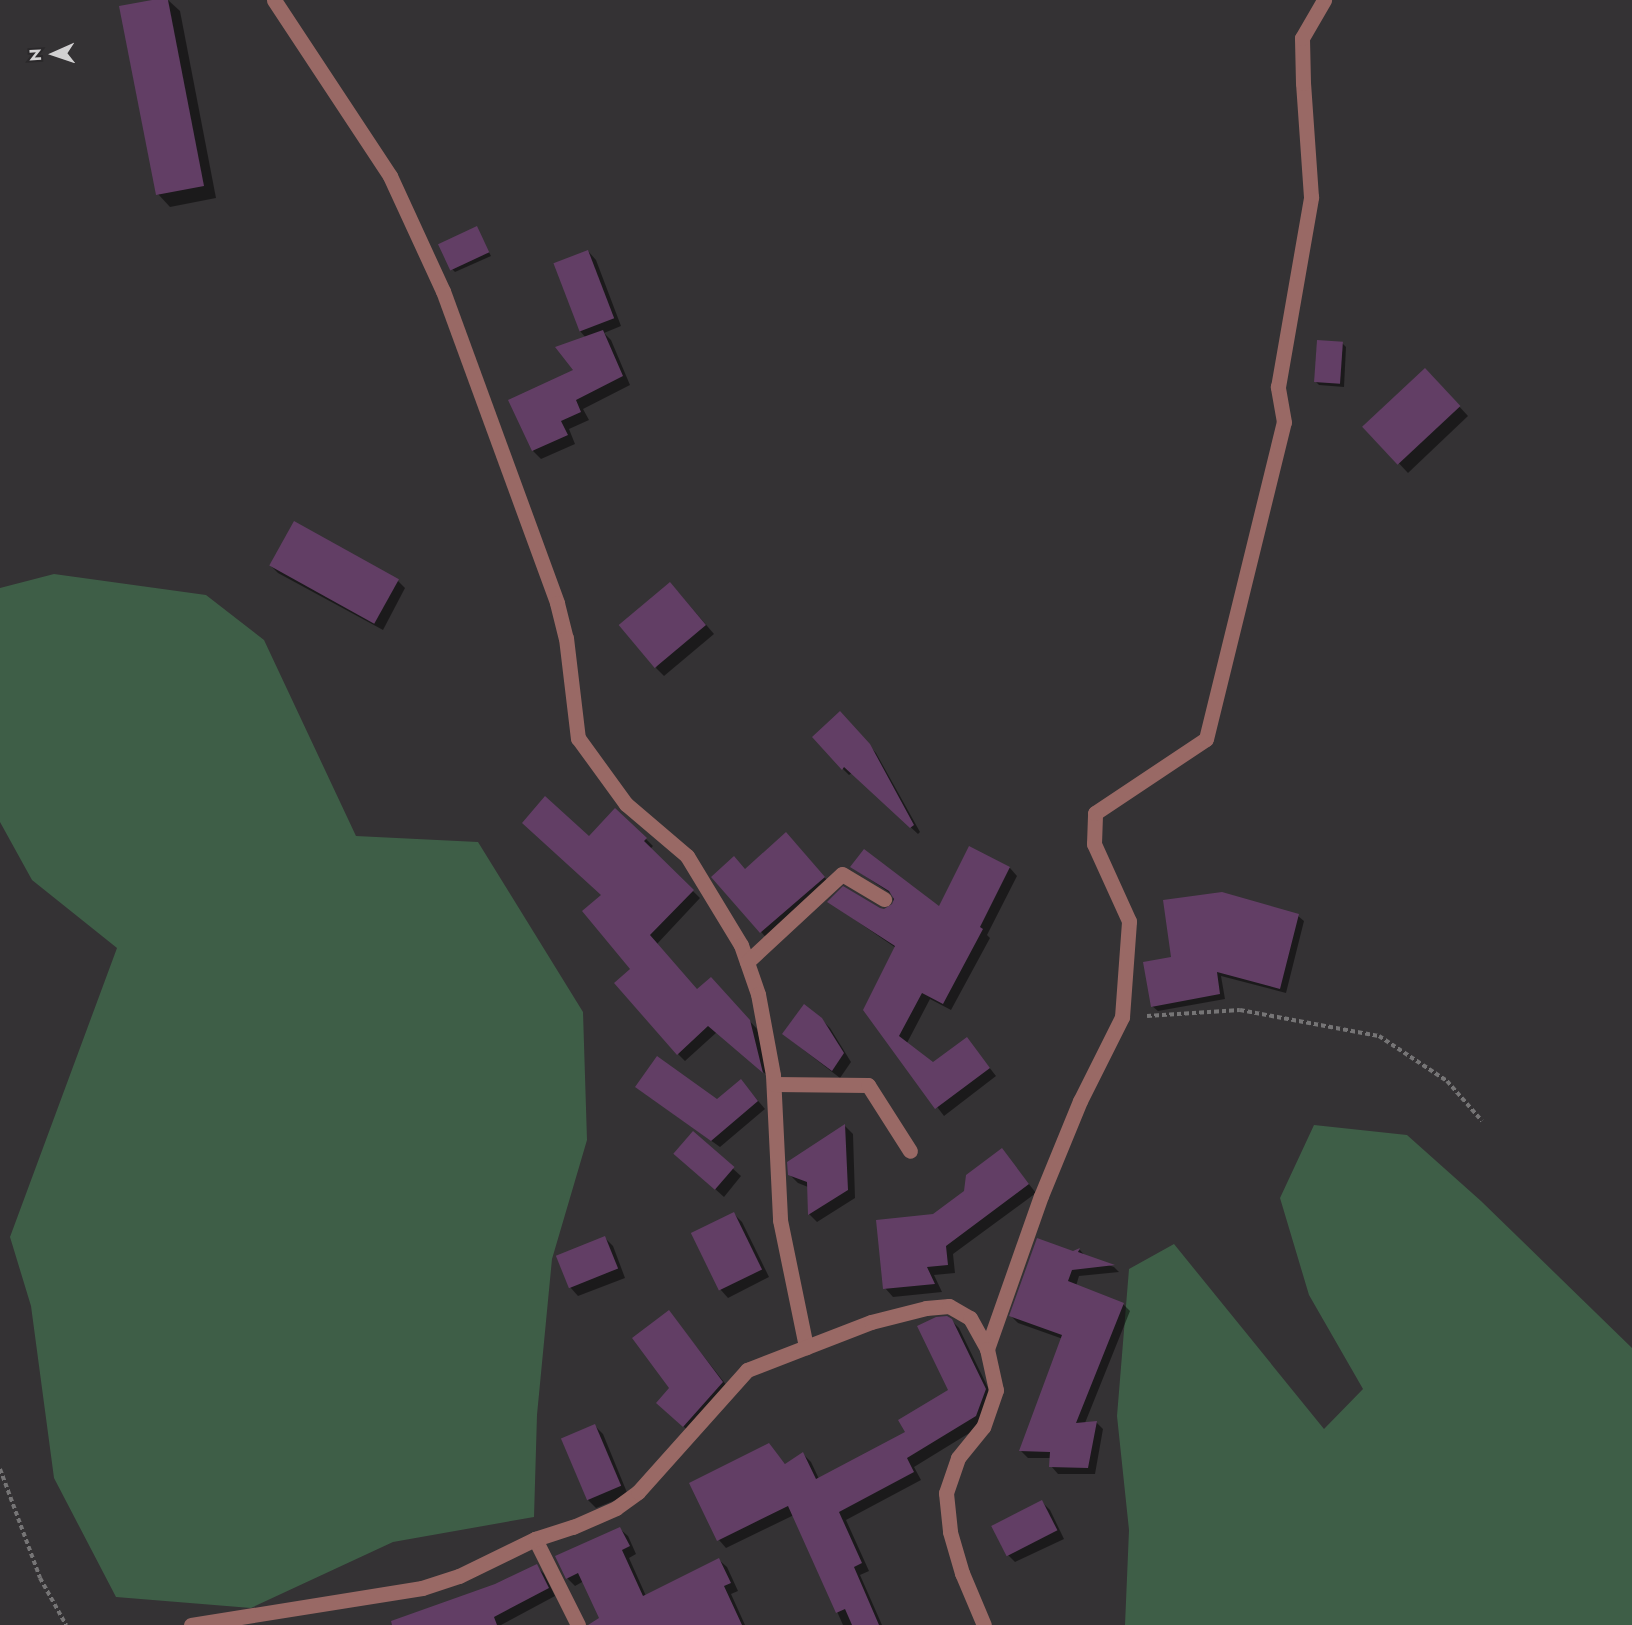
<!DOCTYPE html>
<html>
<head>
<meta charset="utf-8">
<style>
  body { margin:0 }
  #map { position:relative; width:1632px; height:1625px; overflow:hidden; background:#343234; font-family:Jost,sans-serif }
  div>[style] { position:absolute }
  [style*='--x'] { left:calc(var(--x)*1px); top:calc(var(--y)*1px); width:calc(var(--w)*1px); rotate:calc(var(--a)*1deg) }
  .green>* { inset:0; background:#3e5e47 }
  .shadow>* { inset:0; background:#0007 }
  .building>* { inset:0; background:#623e65; transform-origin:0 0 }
  .path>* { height:4px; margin-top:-2px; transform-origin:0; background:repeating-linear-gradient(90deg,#767576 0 4.5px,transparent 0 7.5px) }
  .minor>* { height:15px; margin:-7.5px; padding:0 7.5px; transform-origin:7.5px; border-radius:7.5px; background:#996965 }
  span { translate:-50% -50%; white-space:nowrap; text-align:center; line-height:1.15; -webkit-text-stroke:6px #2a282a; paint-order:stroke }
  .north { position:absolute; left:24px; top:24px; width:60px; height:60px; -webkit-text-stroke:4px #2a282a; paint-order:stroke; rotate:267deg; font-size:16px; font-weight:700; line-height:24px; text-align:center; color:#d2d1d2 }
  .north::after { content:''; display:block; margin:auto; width:21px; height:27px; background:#d2d1d2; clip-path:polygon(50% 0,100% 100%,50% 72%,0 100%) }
</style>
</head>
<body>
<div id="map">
  <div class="green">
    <div style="clip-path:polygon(54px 574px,206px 595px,264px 640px,356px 836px,478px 842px,583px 1012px,587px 1140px,552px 1259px,537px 1415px,534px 1517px,393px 1542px,251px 1608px,116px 1597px,54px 1478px,31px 1306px,10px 1237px,117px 948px,32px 880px,0 822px,0 588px)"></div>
    <div style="clip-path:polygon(1314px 1125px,1407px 1135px,1481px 1201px,1632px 1348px,1632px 1625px,1125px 1625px,1129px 1530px,1117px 1416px,1129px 1269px,1174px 1244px,1324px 1429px,1363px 1389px,1309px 1295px,1280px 1198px)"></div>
  </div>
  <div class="shadow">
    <div style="clip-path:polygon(160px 0,168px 0,180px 11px,216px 198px,170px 207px,158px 194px)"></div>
    <div style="clip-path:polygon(476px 228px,491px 256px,455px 272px,451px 268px)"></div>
    <div style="clip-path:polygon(588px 251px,596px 260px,621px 326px,604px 333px,611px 340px,630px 385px,583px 409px,589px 420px,569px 429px,575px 444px,541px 459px,533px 451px,575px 371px,586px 338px,580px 331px)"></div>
    <div style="clip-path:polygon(1342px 343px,1346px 347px,1344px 387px,1319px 385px,1315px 381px)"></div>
    <div style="clip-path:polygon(1433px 378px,1468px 416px,1408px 473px,1365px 427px)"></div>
    <div style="clip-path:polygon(271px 566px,398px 581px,405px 588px,383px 630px,278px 573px)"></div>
    <div style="clip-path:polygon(678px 592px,714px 634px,664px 676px,656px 668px)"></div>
    <div style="clip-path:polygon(846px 719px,876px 753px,920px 832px,918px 834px,852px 773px,849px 775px,843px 769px)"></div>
    <div style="clip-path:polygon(590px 838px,646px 839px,653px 846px,650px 849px,700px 898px,657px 944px,697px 991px,718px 986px,757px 1029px,769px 1077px,717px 1032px,685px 1061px,678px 1054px,632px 969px,603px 895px)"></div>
    <div style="clip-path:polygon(795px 843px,832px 886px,769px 941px,713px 877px,745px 870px)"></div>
    <div style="clip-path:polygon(970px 848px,1010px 868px,1017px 876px,987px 935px,990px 938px,951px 1010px,930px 999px,907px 1043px,933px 1064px,967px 1039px,996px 1076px,944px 1116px,864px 1010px,896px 948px,829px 902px,885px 910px,893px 905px,893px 895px,852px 867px,939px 909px)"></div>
    <div style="clip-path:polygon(1298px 916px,1304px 921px,1286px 993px,1221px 976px,1225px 999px,1158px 1011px,1152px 1006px,1172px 958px)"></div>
    <div style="clip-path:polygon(821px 1019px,830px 1028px,851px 1062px,840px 1078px,783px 1034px)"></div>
    <div style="clip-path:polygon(636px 1087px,717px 1101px,748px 1089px,765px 1109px,720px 1147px)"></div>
    <div style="clip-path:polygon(845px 1126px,853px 1134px,855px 1198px,817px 1222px,809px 1214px,808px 1187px,798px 1183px,789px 1174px)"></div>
    <div style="clip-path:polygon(693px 1133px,741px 1176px,724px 1197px,684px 1161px)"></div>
    <div style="clip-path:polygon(1002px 1150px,1036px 1193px,953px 1254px,955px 1273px,934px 1275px,942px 1292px,893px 1297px,885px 1288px,933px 1215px,965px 1192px)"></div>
    <div style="clip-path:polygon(734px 1214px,742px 1222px,769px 1277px,728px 1298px,720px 1289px)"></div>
    <div style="clip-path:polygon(605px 1238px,613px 1246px,625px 1278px,578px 1296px,570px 1287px,557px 1256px)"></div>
    <div style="clip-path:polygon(1080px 1250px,1086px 1257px,1114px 1267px,1119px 1272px,1079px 1276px,1076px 1286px,1123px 1304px,1130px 1311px,1085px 1423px,1096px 1422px,1103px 1429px,1095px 1474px,1058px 1474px,1051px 1466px,1051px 1458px,1028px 1458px,1021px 1451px,1063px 1339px,1018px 1323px,1011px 1316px,1073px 1252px)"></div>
    <div style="clip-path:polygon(669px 1312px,731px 1391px,692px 1434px,666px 1411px,671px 1388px)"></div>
    <div style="clip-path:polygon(951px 1320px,959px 1328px,993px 1398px,984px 1424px,914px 1467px,921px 1480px,846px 1520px,869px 1571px,860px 1575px,882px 1625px,843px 1625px,794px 1515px,726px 1548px,719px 1540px,769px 1445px,786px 1465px,803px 1454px,811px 1462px,819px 1479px,907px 1432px,950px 1390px)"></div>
    <div style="clip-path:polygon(595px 1426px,603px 1434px,628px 1495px,596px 1508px,587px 1499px)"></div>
    <div style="clip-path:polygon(1042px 1502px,1050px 1510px,1064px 1539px,1015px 1562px,1007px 1554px)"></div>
    <div style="clip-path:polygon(620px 1529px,628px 1536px,636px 1554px,629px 1558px,646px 1596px,719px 1560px,727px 1567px,738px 1591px,731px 1594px,745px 1625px,605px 1625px,584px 1581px,575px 1586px,567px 1578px)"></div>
    <div style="clip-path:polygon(536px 1566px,544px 1574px,555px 1596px,501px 1625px,434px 1625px,495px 1586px)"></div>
  </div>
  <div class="building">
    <div style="clip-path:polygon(152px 0,168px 0,204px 186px,156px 195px,119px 6px)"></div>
    <div style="left:477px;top:226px;width:29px;height:43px;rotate:65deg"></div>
    <div style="left:588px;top:250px;width:73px;height:37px;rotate:69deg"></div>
    <div style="clip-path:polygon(603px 330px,623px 376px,576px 400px,581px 412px,561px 421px,568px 435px,532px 451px,508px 400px,573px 370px,555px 347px)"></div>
    <div style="left:1317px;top:340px;width:26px;height:42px;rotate:4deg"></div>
    <div style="left:1425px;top:368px;width:52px;height:86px;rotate:47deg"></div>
    <div style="left:294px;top:521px;width:120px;height:51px;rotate:29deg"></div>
    <div style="left:670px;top:582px;width:56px;height:67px;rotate:50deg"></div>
    <div style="clip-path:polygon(840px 711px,870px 744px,914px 825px,910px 828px,844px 767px,842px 770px,812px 737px)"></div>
    <div style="clip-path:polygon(545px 796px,589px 836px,615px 808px,647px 838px,644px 841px,694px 890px,650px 935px,697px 989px,711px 977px,750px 1020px,763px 1073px,708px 1026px,677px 1055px,614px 983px,630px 969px,582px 911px,601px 895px,522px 823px)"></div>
    <div style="clip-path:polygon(786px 832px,825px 877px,760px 933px,711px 877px,734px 856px,745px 869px)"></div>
    <div style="clip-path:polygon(969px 846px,1010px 867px,980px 927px,983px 929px,943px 1004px,922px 993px,899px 1036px,933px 1062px,967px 1037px,990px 1068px,935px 1109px,863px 1010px,895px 946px,827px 902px,843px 886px,880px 908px,884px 909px,892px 904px,894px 899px,889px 891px,850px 867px,864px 849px,939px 906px)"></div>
    <div style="clip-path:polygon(1222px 892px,1299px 914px,1280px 989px,1217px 972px,1220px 994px,1151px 1007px,1143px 962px,1171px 957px,1163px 900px)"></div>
    <div style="clip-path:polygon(804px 1004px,822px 1018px,844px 1053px,832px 1071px,782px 1034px)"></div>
    <div style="clip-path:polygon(657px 1056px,717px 1099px,741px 1079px,758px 1101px,711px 1141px,635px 1087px)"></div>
    <div style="clip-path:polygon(845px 1124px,848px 1190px,808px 1215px,807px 1182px,788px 1175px,787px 1162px)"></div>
    <div style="left:693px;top:1131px;width:55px;height:30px;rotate:41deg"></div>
    <div style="clip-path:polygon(1002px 1148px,1029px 1184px,946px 1246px,948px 1265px,927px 1267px,935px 1284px,883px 1289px,876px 1220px,933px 1214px,964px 1191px,966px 1175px)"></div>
    <div style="left:734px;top:1212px;width:64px;height:48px;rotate:64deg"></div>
    <div style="left:605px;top:1236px;width:35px;height:53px;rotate:68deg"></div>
    <div style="clip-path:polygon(1037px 1238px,1073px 1251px,1080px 1248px,1078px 1252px,1115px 1265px,1072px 1270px,1068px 1281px,1124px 1303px,1076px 1423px,1097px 1421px,1088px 1468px,1049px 1467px,1050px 1452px,1019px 1451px,1062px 1335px,1009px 1316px)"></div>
    <div style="clip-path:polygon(669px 1310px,723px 1382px,683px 1427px,656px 1403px,669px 1388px,632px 1338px)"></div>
    <div style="clip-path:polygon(947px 1316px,952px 1319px,986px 1389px,976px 1416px,907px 1458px,914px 1472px,839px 1512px,862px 1563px,854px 1567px,879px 1625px,852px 1625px,845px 1609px,836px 1613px,788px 1506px,717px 1541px,689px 1483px,769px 1443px,785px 1464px,803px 1452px,816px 1479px,905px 1432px,898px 1420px,948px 1390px,917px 1326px,936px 1317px)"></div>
    <div style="left:595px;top:1424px;width:67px;height:37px;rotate:67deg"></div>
    <div style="left:1042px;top:1500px;width:34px;height:57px;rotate:63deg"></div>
    <div style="clip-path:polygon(620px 1527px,630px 1546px,622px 1550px,643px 1596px,719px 1558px,731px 1583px,724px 1586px,742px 1625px,588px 1625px,599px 1618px,578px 1573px,566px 1579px,555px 1556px)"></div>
    <div style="clip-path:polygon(537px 1564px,549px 1588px,494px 1617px,497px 1625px,392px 1625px,391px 1621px,495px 1584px)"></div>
  </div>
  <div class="path">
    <div style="--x:1147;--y:1016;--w:93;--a:-3.7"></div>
    <div style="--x:1240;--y:1010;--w:141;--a:10.6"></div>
    <div style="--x:1379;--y:1036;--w:82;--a:33.5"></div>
    <div style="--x:1447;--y:1081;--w:53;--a:48.8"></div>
    <div style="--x:0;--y:1469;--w:116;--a:69.8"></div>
    <div style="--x:40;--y:1578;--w:54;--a:61"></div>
  </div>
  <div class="minor">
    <div style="--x:274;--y:0;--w:211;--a:56.6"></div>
    <div style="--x:390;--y:176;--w:127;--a:65.3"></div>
    <div style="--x:443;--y:291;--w:332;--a:69.9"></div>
    <div style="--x:557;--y:603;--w:36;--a:76"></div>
    <div style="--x:566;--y:638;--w:101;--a:83.2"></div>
    <div style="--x:578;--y:738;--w:82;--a:54"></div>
    <div style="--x:626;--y:804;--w:80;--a:40.4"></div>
    <div style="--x:687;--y:856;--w:104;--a:58.8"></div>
    <div style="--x:741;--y:945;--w:52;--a:70.9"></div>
    <div style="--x:758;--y:994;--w:82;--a:79.5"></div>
    <div style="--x:773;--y:1075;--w:145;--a:87.2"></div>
    <div style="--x:780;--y:1220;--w:130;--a:78.4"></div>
    <div style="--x:747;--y:962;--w:129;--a:-42.8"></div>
    <div style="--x:842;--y:874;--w:49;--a:30.8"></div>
    <div style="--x:774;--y:1084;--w:94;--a:0.6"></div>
    <div style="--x:868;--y:1085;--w:78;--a:57.5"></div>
    <div style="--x:987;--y:1349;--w:162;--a:-70.6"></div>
    <div style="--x:1041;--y:1196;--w:103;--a:-67.7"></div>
    <div style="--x:1080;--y:1101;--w:94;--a:-63.4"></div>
    <div style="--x:1122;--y:1017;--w:96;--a:-85.8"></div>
    <div style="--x:1129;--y:921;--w:85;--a:-114.4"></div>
    <div style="--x:1094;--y:844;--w:31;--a:-88"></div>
    <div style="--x:1095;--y:813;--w:133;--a:-33.7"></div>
    <div style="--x:1206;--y:739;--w:326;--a:-76.2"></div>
    <div style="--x:1284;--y:422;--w:36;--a:-100"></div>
    <div style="--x:1278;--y:387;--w:193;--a:-80.1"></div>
    <div style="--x:1311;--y:197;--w:114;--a:-94"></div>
    <div style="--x:1303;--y:83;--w:45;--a:-91.3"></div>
    <div style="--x:1302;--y:38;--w:44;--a:-59.9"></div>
    <div style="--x:535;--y:1539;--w:96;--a:63.4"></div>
    <div style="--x:191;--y:1625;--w:234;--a:-9.1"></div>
    <div style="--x:422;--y:1588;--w:39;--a:-18"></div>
    <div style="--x:459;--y:1576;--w:85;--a:-26"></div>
    <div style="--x:535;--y:1539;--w:40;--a:-18"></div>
    <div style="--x:573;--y:1527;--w:47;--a:-23.8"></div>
    <div style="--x:616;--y:1508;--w:27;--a:-36"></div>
    <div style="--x:638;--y:1492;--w:164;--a:-48.2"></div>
    <div style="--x:747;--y:1370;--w:133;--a:-21.2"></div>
    <div style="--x:871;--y:1322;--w:57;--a:-14.3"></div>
    <div style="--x:926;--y:1308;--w:23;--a:-5"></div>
    <div style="--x:949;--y:1306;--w:24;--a:30"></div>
    <div style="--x:970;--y:1318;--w:35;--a:61"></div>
    <div style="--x:987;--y:1349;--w:42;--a:77.6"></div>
    <div style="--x:996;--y:1390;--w:39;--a:109"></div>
    <div style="--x:983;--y:1427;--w:40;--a:129"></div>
    <div style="--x:958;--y:1458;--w:37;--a:109"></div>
    <div style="--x:946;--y:1493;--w:39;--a:84"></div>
    <div style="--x:950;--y:1532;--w:43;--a:73.7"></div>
    <div style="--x:962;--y:1573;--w:56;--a:67.1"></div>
  </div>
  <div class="north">N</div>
</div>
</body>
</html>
